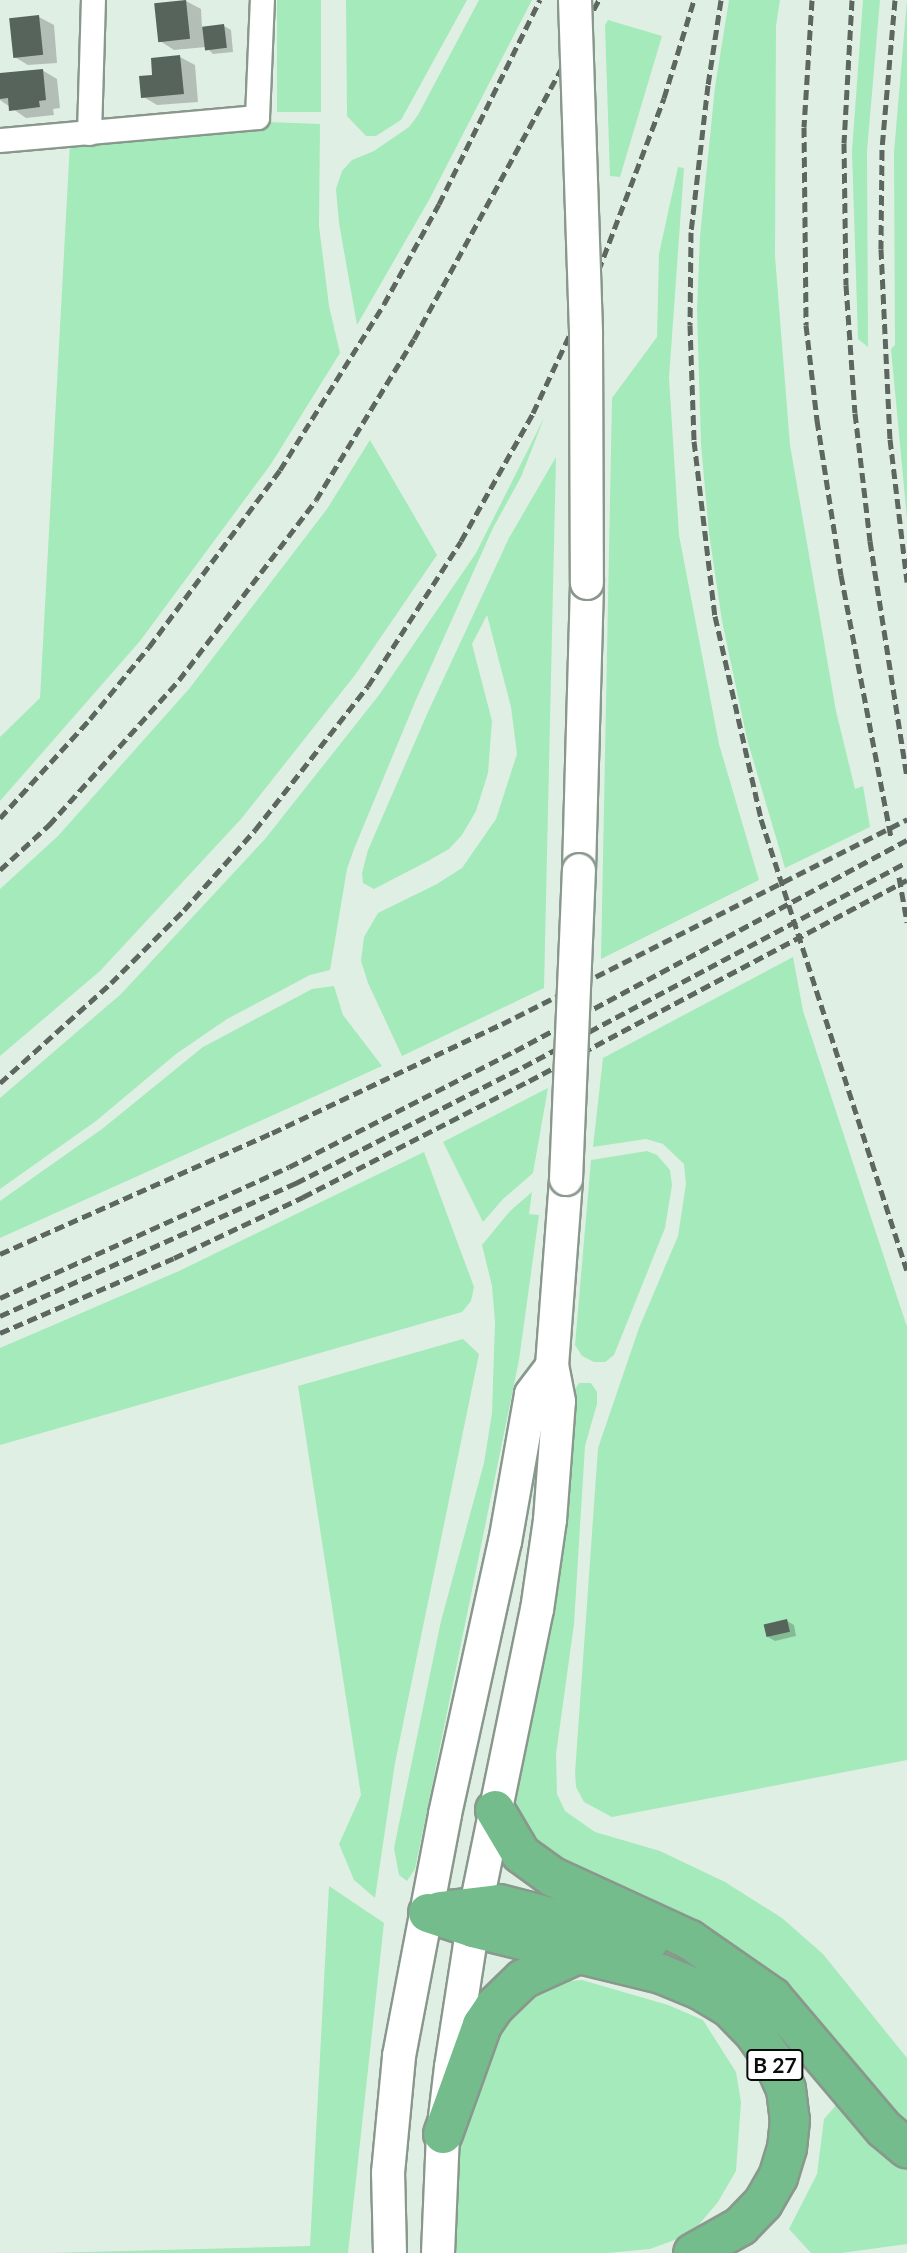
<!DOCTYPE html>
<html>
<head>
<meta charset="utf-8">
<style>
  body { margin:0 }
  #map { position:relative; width:907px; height:2253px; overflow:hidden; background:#e0efe4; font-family:Lato,sans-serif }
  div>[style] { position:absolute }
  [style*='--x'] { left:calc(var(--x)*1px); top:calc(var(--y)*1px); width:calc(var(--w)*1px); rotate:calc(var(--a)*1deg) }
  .green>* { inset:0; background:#a5eaba; transform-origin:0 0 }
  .shadow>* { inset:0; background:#0003 }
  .building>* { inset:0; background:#57645b; transform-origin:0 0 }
  .roads { filter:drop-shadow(2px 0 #89988d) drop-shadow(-2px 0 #89988d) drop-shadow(0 2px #89988d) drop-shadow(0 -2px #89988d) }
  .street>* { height:23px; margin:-11.5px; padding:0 11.5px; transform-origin:11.5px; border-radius:11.5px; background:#fff }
  .secondary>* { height:32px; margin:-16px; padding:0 16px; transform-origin:16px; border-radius:16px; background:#fff }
  .highway>* { height:38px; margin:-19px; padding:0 19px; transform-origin:19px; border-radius:19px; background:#74bc8b }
  .rail>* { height:5px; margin-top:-2.5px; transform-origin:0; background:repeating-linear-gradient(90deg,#5d665f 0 10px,transparent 0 15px) }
  .bridges { filter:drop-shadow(2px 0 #89988d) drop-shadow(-2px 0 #89988d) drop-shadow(0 2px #89988d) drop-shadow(0 -2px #89988d) }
  .secondary-bridge>* { height:32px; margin:-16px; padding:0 16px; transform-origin:16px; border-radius:16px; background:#fff }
  span { translate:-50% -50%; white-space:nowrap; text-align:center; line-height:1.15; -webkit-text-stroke:6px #fff; paint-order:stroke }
  .shield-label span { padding:2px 5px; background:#fff; border:2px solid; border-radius:5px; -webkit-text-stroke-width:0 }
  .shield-label { font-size:21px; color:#080d09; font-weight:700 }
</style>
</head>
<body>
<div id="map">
  <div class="green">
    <div style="left:277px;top:0;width:44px;height:112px"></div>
    <div style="clip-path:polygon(346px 0,467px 0,401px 120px,376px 136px,366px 136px,347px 116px)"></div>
    <div style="clip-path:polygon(479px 0,532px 0,429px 200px,357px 325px,339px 223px,336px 189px,342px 171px,352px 160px,374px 151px,409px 127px,418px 115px)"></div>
    <div style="clip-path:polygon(729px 0,780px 0,776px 26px,775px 256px,790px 445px,836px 711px,855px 789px,863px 786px,870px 827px,785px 868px,747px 739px,722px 621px,709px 533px,701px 444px,697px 311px,700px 236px,715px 87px)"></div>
    <div style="clip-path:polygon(863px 0,880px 0,867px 151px,868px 347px,858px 339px,852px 151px)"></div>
    <div style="clip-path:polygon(907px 0,907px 519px,891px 349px,895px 345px,894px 152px)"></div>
    <div style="clip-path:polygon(608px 20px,662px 36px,620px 177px,610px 176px,605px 25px)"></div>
    <div style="clip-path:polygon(268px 122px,320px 124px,319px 226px,329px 306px,340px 353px,271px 464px,140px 641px,0 801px,0 737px,40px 698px,70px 142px)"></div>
    <div style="clip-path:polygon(678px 167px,684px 168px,669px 378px,679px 535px,719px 744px,759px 880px,601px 959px,612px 398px,657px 337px,659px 254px)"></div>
    <div style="clip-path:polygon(544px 418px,521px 477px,493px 528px,415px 702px,354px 849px,347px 869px,330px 970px,310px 975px,227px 1019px,176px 1054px,96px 1121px,0 1189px,0 1098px,121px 994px,265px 839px,379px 695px,476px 553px)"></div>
    <div style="clip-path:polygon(370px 440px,437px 555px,355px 675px,242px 818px,100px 971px,0 1056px,0 889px,58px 836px,189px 689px,327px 509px)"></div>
    <div style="clip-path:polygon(556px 457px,544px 988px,402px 1056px,368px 983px,361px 961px,364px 937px,378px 913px,437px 884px,462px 868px,496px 819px,517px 754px,511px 707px,487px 615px,472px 644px,492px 721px,488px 773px,476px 811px,462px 835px,449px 849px,428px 861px,374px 889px,363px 883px,362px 873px,368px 850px,428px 712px,509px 538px)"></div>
    <div style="clip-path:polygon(793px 957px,803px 1011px,907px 1327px,907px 1760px,612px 1817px,584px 1802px,576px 1787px,575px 1773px,598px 1448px,639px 1328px,678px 1236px,686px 1184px,684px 1164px,663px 1144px,646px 1139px,593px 1147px,603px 1058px)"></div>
    <div style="clip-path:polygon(334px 986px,343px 1015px,382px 1066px,0 1238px,0 1201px,102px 1129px,203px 1047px,312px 989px)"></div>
    <div style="clip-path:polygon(548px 1088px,533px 1173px,503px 1199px,483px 1222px,443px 1142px)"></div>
    <div style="clip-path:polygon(647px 1151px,657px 1155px,670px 1170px,672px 1185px,665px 1228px,614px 1355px,605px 1362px,594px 1362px,582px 1356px,575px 1345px,591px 1160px)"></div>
    <div style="clip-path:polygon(424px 1152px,474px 1287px,471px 1301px,462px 1312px,0 1445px,0 1348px,179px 1271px)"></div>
    <div style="clip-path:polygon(532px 1192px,529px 1214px,539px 1215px,519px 1360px,415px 1869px,407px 1881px,399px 1875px,394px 1848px,441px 1621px,484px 1463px,492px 1413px,495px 1322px,492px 1286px,482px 1245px,510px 1211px)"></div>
    <div style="clip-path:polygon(463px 1339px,479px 1354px,395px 1763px,375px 1898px,354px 1880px,339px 1844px,361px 1795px,298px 1386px)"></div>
    <div style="clip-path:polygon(579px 1383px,591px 1383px,597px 1392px,597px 1404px,585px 1446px,574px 1624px,556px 1754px,557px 1794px,565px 1811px,595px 1832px,660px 1851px,725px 1882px,782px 1918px,823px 1954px,907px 2058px,907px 2124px,537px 1851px,518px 1820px,514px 1802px,568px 1400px)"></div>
    <div style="clip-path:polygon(329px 1886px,384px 1923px,348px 2253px,48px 2253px,310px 2246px)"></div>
    <div style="clip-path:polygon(582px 1980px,668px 2005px,703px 2020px,736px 2072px,741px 2102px,736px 2171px,718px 2202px,691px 2234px,650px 2249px,607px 2253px,450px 2253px,453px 2146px,505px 2008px,556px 1982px)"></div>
    <div style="clip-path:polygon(839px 2102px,907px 2169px,907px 2244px,841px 2253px,811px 2253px,789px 2229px,817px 2174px,824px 2119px)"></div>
  </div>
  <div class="shadow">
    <div style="clip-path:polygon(186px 1px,201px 9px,202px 28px,224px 26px,231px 30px,233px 52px,213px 54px,206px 47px,174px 50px,160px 41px)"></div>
    <div style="clip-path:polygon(39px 17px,54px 25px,57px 63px,28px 65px,13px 56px)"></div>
    <div style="clip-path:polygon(180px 57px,195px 65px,198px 102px,157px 105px,142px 96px,154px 77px)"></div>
    <div style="clip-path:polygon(42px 70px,57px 79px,60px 108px,53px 109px,54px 115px,26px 118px,0 100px,0 75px)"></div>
    <div style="clip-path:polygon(787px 1621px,794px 1625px,796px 1636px,775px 1641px,768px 1637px)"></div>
  </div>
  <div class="building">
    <div style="left:186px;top:0;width:39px;height:32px;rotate:84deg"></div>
    <div style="left:39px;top:15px;width:40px;height:30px;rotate:84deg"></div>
    <div style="left:224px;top:24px;width:24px;height:22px;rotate:83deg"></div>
    <div style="clip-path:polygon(180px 55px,184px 94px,141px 98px,139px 76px,152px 75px,151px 58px)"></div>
    <div style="clip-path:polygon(43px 69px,46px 100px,39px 101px,40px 107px,9px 111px,8px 98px,0 99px,0 73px)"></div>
    <div style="left:787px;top:1619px;width:13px;height:24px;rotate:77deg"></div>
  </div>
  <div class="roads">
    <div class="street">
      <div style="--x:89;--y:133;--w:133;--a:-88.3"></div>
      <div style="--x:0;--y:140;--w:258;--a:-5.1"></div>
      <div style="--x:257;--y:117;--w:117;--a:-87.6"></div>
    </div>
    <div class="secondary">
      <div style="--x:579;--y:870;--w:287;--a:-88.4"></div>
      <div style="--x:390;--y:2253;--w:80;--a:-91.4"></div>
      <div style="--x:388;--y:2173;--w:118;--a:-84.6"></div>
      <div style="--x:399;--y:2056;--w:246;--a:-79.2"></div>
      <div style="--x:445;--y:1814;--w:279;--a:-77.6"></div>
      <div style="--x:505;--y:1542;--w:150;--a:-80"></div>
      <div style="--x:531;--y:1394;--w:35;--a:-53"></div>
      <div style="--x:438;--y:2253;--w:119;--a:-87.6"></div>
      <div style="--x:443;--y:2134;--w:67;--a:-83.2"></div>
      <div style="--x:451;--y:2067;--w:163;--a:-81.2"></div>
      <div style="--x:476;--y:1906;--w:302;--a:-78.4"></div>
      <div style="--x:537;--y:1610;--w:91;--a:-81.8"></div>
      <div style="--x:550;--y:1520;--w:119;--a:-85.7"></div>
      <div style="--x:559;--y:1401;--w:36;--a:-101"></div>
      <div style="--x:552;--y:1366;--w:188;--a:-85.7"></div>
    </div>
    <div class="highway">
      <div style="--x:495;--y:1810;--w:51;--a:59.4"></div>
      <div style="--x:521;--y:1854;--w:39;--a:36"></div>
      <div style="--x:553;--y:1877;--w:151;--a:24.7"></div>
      <div style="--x:690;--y:1940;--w:100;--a:34.8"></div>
      <div style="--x:772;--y:1997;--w:173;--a:49.7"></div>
      <div style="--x:884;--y:2129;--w:30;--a:40"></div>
      <div style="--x:440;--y:1911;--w:59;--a:-6.8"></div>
      <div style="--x:499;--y:1904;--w:154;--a:14.3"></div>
      <div style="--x:428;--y:1913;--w:47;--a:18.4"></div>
      <div style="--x:473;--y:1928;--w:194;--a:13.7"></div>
      <div style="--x:661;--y:1974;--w:42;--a:22.3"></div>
      <div style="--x:700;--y:1990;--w:35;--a:31"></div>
      <div style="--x:730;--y:2008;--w:36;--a:46"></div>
      <div style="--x:755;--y:2034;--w:32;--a:55"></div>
      <div style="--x:773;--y:2060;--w:32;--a:66"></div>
      <div style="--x:786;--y:2089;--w:31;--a:83"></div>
      <div style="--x:790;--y:2120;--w:28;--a:96"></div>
      <div style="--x:787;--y:2148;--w:30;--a:107"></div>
      <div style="--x:778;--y:2177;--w:30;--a:120"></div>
      <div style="--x:763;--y:2203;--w:32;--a:134"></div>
      <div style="--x:741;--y:2226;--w:55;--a:150.6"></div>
      <div style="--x:443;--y:2134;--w:116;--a:-70.3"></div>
      <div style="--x:482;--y:2025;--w:22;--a:-56"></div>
      <div style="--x:494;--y:2007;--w:40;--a:-44"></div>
      <div style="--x:523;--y:1979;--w:63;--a:-24.5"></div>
    </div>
  </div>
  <div class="rail">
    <div style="--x:721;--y:0;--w:86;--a:98.7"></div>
    <div style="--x:708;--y:85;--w:148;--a:96.6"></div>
    <div style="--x:691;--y:232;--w:93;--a:90.6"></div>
    <div style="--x:690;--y:325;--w:116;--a:88"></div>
    <div style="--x:694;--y:441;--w:176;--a:83.2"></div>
    <div style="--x:715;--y:616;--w:208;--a:77.2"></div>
    <div style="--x:761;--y:819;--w:474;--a:72.1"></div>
    <div style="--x:812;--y:0;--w:127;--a:93.6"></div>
    <div style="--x:804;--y:127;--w:198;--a:89.4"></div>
    <div style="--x:806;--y:325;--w:96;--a:83.4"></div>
    <div style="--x:817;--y:420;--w:157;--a:81.2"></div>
    <div style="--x:841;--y:575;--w:266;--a:79.2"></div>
    <div style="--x:852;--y:0;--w:143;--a:93.2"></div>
    <div style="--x:844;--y:143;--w:142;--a:89.2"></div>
    <div style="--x:846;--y:285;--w:128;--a:86"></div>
    <div style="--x:855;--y:413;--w:129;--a:83.3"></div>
    <div style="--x:870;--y:541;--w:240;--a:81.1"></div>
    <div style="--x:895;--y:0;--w:151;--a:95"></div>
    <div style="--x:882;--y:150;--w:99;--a:90.6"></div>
    <div style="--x:881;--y:249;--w:190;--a:87.3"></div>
    <div style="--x:890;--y:439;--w:144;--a:83.2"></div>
    <div style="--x:0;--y:818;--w:134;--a:-47.7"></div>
    <div style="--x:90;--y:719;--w:93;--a:-50.7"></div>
    <div style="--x:149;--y:647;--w:220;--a:-53.5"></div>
    <div style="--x:280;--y:470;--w:196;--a:-57.9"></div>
    <div style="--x:384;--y:304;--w:114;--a:-61.2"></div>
    <div style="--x:439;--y:204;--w:228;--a:-63.7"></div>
    <div style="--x:0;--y:870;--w:67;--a:-42.6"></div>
    <div style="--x:49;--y:825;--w:195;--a:-48.1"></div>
    <div style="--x:179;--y:680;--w:226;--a:-52.7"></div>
    <div style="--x:316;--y:500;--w:188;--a:-58.7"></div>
    <div style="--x:414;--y:339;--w:386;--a:-61.4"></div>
    <div style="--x:899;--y:877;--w:46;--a:79.9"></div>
    <div style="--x:0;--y:1083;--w:149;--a:-42"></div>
    <div style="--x:111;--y:983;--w:103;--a:-45"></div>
    <div style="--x:184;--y:910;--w:107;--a:-48.4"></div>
    <div style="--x:255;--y:830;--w:183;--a:-51.9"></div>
    <div style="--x:368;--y:686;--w:172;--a:-57.3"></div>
    <div style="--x:461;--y:541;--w:147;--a:-60.6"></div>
    <div style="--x:533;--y:413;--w:141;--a:-64.9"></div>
    <div style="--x:593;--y:285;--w:200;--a:-69.2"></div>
    <div style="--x:664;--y:98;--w:102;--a:-73"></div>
    <div style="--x:0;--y:1254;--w:298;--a:-24"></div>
    <div style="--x:272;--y:1133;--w:255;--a:-25.4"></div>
    <div style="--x:502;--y:1024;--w:454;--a:-26.8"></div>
    <div style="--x:0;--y:1298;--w:317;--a:-24.4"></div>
    <div style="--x:289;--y:1167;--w:254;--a:-27.2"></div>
    <div style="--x:515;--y:1051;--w:445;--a:-28.3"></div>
    <div style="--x:0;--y:1316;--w:325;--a:-24.2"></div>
    <div style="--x:296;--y:1183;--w:255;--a:-27.1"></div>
    <div style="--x:523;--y:1067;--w:435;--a:-28.1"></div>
    <div style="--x:0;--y:1333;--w:189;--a:-23.3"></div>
    <div style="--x:174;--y:1258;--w:143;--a:-25.3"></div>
    <div style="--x:303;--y:1197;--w:254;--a:-27.2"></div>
    <div style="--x:529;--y:1081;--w:428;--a:-28"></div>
  </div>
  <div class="bridges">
    <div class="secondary-bridge">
      <div style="--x:575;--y:0;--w:335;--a:88.1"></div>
      <div style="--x:586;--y:335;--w:248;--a:89.8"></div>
      <div style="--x:566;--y:1179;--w:309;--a:-87.6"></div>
    </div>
  </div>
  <div class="shield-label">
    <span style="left:775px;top:2065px">B 27</span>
  </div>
</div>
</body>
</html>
